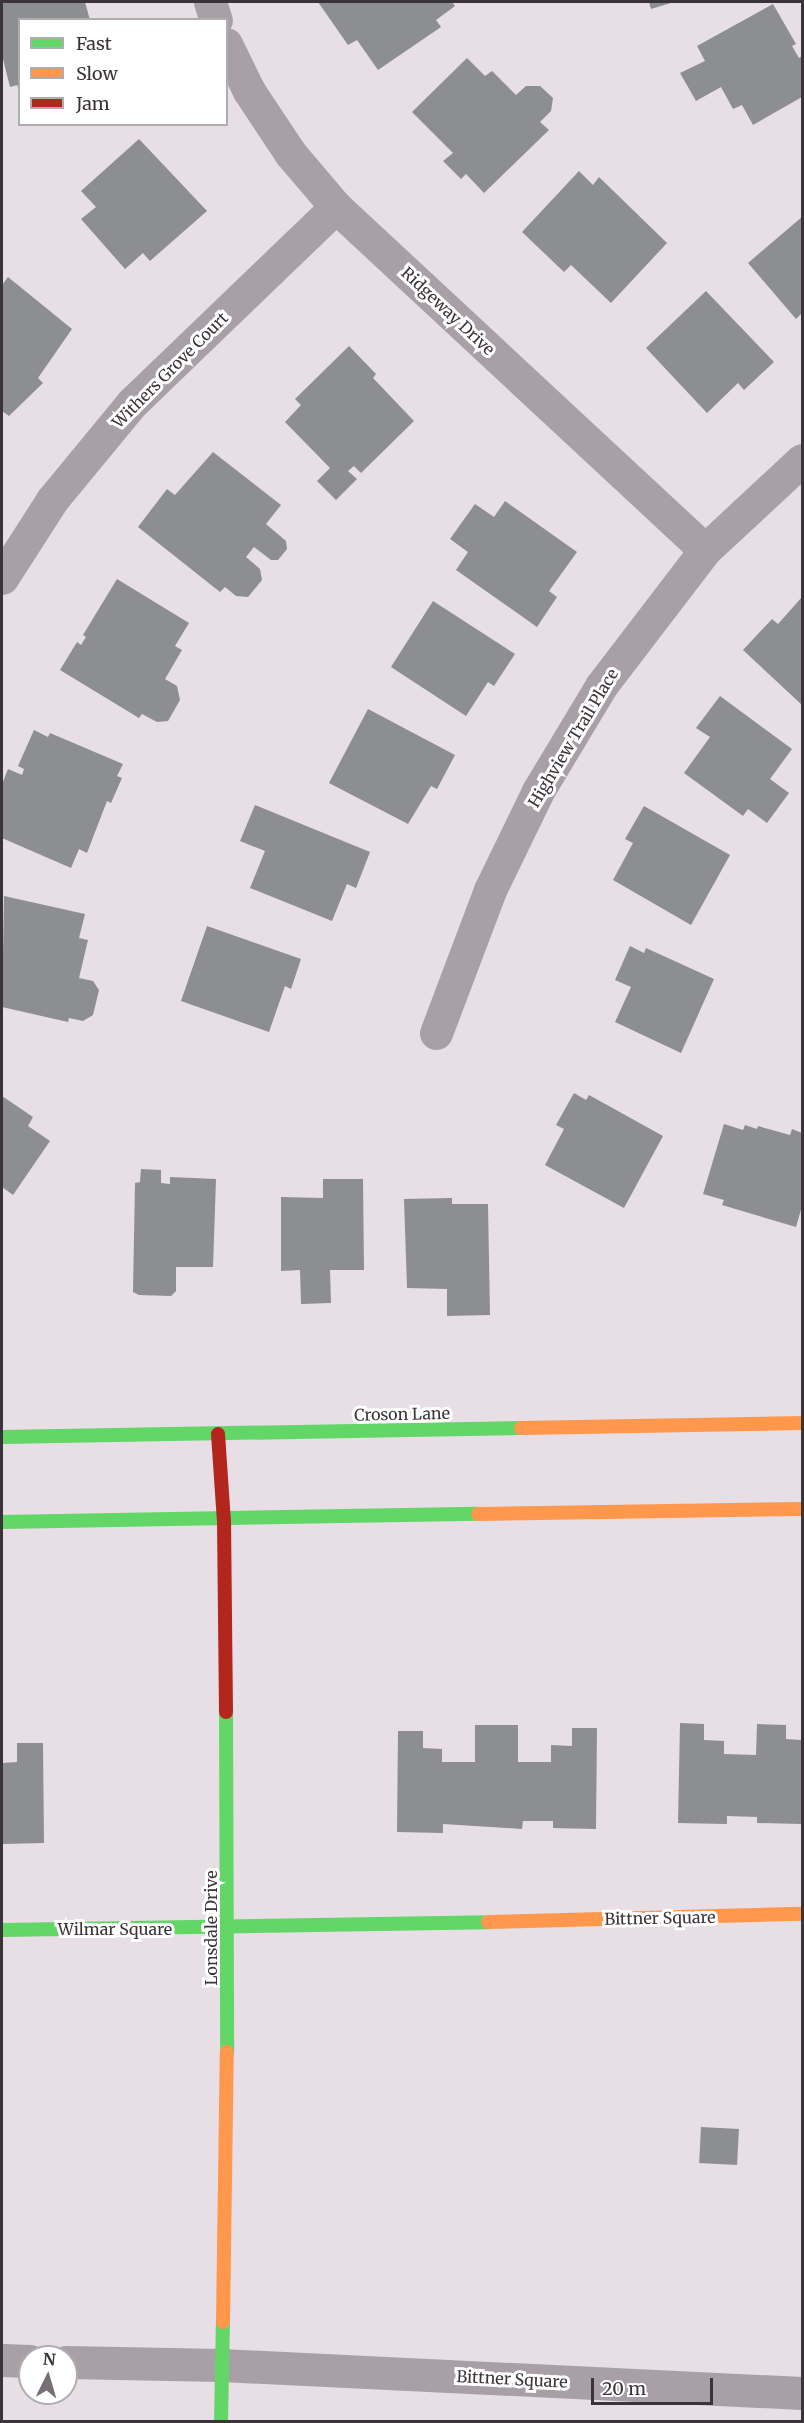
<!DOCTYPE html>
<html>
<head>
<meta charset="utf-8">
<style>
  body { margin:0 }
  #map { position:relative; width:804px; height:2423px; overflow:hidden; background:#e7dee6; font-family:Merriweather,serif }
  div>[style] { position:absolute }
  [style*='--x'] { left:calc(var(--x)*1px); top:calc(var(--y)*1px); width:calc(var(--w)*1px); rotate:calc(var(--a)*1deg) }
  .building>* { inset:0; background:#8d8e91; transform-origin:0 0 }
  .street>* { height:33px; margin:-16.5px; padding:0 16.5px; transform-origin:16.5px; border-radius:16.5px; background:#a89fa7 }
  .fast>* { height:14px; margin:-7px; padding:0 7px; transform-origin:7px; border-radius:7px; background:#63d668 }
  .slow>* { height:14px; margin:-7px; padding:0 7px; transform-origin:7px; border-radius:7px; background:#ff974d }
  .jam>* { height:14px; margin:-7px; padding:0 7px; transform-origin:7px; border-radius:7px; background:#b3261e }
  span { translate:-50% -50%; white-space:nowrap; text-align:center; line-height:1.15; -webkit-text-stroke:6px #fff; paint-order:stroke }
  .street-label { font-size:16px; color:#3a3339 }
  .frame { position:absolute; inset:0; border:3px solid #3a3339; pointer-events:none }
  .legend { position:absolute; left:18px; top:18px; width:210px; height:108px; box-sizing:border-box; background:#fff; border:2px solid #b0adb0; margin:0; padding:8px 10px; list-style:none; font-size:18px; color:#3a3339 }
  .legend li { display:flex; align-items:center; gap:12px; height:30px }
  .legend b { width:30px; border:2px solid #b0adb0 }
  .north { position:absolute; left:18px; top:2345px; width:60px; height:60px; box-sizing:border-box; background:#fff; border:2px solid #b0adb0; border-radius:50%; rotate:5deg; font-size:16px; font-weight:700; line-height:24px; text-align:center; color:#3a3339 }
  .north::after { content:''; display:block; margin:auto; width:21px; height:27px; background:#776f76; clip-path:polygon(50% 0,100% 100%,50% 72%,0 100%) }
  .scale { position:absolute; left:591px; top:2378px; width:122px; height:27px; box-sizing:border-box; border:3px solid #3a3339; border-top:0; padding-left:8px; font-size:18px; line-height:21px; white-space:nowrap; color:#3a3339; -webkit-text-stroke:4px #fff; paint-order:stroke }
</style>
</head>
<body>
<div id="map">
  <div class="building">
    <div style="clip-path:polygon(85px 2px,90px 20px,20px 20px,20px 92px,17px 85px,10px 87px,2px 55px,2px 3px)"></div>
    <div style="clip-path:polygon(318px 2px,452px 2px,455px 6px,436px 20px,441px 27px,378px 70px,357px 40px,348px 45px)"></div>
    <div style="clip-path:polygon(649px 2px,674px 2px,651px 9px)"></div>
    <div style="clip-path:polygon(773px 4px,796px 44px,792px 46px,799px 58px,802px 56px,802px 97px,753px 125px,742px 105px,733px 109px,721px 87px,696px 101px,680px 73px,705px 61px,697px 46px)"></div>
    <div style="clip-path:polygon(467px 58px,485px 76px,492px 71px,516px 95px,526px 86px,540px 86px,553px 98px,551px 111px,540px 122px,549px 130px,484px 193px,466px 174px,461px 179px,443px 161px,453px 153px,412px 112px)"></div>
    <div style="clip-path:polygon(139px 139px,207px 211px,150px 261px,143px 253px,125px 269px,81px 219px,96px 207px,81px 191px)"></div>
    <div style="clip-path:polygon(579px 171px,593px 185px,599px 177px,667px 243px,611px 303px,571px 265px,564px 272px,522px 232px)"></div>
    <div style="clip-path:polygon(802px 217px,802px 313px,796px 319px,748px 263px)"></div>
    <div style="clip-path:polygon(8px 277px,72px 329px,38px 378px,43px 383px,9px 416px,2px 411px,2px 285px)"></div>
    <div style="clip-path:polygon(706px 291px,774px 362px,744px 390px,738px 383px,707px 413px,646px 348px)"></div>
    <div style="clip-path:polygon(349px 346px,376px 374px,373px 378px,414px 421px,361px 473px,354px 466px,348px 471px,357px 479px,336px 500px,317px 481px,330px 468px,285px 422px,301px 405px,295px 399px)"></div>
    <div style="clip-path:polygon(213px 452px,281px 505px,266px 524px,286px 541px,287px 549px,278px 560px,271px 560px,254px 547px,246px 557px,260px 569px,262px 580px,248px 597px,236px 596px,225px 587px,220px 592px,138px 527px,167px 489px,175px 495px)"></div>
    <div style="clip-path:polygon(505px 501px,577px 552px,549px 591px,557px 597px,537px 627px,456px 570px,468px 552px,450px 539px,475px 504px,494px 517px)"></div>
    <div style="clip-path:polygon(117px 579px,189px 623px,175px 646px,182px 650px,165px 679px,177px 686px,180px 700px,168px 721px,157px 722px,142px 714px,139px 718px,60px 670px,77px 642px,81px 645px,86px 637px,83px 635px)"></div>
    <div style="clip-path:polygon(802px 597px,802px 705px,743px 650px,772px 619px,778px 624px)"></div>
    <div style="clip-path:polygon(433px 601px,515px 654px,494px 686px,488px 682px,466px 716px,391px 667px)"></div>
    <div style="clip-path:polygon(720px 696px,792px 749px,770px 779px,789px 793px,767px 823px,748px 809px,743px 816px,684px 773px,710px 737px,696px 728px)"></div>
    <div style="clip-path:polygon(368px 709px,455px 755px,437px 789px,431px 786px,408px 824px,329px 783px)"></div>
    <div style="clip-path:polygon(34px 730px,48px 737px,50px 733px,123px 764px,117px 776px,122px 778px,111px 803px,107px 801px,87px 853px,79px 849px,71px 868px,2px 838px,2px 784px,8px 769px,22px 775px,24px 769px,18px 766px)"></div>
    <div style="clip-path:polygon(255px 805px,370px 852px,356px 888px,347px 884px,332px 921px,250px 888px,265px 851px,240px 841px)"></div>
    <div style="clip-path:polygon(644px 806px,730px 855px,691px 925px,613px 880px,633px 843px,625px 839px)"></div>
    <div style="clip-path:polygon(4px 896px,85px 914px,79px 938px,88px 940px,79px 978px,93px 981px,99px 990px,93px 1015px,83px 1021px,69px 1018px,68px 1022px,2px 1007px)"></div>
    <div style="clip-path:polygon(207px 926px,301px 959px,291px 989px,285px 986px,269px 1032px,181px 1001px)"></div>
    <div style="clip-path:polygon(630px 946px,644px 953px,646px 948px,714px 979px,681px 1053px,615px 1022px,631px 987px,615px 980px)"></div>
    <div style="clip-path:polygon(574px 1093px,586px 1100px,589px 1095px,663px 1136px,624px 1208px,545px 1165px,564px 1129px,556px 1125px)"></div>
    <div style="clip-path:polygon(2px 1096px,33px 1117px,28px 1126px,50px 1141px,13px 1195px,2px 1187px)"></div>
    <div style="clip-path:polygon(724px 1124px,743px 1130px,745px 1125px,757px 1129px,758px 1126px,790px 1135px,792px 1129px,802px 1133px,802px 1206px,796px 1227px,722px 1205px,724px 1200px,703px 1194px)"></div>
    <div style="clip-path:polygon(141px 1169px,161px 1170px,161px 1183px,170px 1184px,170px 1177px,216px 1179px,213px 1267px,176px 1267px,176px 1291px,171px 1296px,139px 1295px,133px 1292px,135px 1183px,140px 1182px)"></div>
    <div style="clip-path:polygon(323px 1179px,363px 1179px,364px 1270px,330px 1270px,331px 1303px,301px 1304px,300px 1270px,281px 1271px,281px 1197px,323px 1198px)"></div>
    <div style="clip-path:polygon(452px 1198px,452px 1204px,488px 1204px,490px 1315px,447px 1316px,447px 1289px,407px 1288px,404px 1199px)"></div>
    <div style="clip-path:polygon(680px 1723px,704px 1724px,704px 1740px,724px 1741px,724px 1754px,756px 1755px,757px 1724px,786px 1725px,786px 1739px,801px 1740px,802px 1824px,757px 1823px,757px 1817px,727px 1816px,727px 1824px,678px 1823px)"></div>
    <div style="clip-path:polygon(475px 1725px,518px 1725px,518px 1762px,551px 1762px,551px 1745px,572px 1746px,572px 1728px,597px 1728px,596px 1829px,553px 1828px,553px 1821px,523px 1821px,522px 1829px,443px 1824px,443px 1833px,397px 1832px,398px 1731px,423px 1731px,423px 1748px,442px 1749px,442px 1762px,475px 1762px)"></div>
    <div style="clip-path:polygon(17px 1743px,43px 1743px,44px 1843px,2px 1844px,2px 1763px,17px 1762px)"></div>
    <div style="left:701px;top:2127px;width:38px;height:36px;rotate:3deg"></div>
  </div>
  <div class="street">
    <div style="--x:210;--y:2;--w:19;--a:72"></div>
    <div style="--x:226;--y:44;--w:52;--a:63.9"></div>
    <div style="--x:249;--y:91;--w:74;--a:56.5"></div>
    <div style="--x:290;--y:153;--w:71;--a:49.6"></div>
    <div style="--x:336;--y:207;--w:504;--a:42.91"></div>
    <div style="--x:2;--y:578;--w:93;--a:-57.3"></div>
    <div style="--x:52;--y:500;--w:126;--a:-50.5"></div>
    <div style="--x:132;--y:403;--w:283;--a:-43.9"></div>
    <div style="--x:436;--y:1033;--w:153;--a:-69.3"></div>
    <div style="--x:490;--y:890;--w:110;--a:-64.1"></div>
    <div style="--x:538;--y:791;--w:122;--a:-59"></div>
    <div style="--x:601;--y:686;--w:171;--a:-52.6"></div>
    <div style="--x:705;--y:550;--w:132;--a:-42.9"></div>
    <div style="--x:2;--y:2360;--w:28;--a:2"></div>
    <div style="--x:66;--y:2362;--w:155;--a:1.1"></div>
    <div style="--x:221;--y:2365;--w:582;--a:2.76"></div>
  </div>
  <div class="fast">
    <div style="--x:2;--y:1437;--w:519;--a:-0.99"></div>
    <div style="--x:2;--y:1522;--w:476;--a:-1"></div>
    <div style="--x:226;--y:1712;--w:340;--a:89.8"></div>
    <div style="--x:2;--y:1930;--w:486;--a:-0.9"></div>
    <div style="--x:221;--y:2422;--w:100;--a:-88.9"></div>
  </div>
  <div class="slow">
    <div style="--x:521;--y:1428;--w:281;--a:-1"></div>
    <div style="--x:478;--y:1514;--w:324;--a:-0.9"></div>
    <div style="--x:488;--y:1922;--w:314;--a:-1.5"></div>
    <div style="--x:223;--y:2322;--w:270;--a:-89.2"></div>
  </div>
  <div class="jam">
    <div style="--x:218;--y:1434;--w:87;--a:86.1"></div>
    <div style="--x:224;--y:1521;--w:191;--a:89.4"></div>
  </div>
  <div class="street-label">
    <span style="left:448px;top:311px;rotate:43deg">Ridgeway Drive</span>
    <span style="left:170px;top:370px;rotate:-45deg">Withers Grove Court</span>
    <span style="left:573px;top:738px;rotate:-59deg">Highview Trail Place</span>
    <span style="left:402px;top:1414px;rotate:-1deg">Croson Lane</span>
    <span style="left:660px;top:1918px;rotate:-1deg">Bittner Square</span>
    <span style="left:211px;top:1928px;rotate:-90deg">Lonsdale Drive</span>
    <span style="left:115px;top:1929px">Wilmar Square</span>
    <span style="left:512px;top:2379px;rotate:3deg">Bittner Square</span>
  </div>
  <div class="frame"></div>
  <ul class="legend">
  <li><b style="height:8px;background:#63d668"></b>Fast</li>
  <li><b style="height:8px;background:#ff974d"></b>Slow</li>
  <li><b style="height:8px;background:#b3261e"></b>Jam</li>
  </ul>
  <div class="north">N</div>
  <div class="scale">20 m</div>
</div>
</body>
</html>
